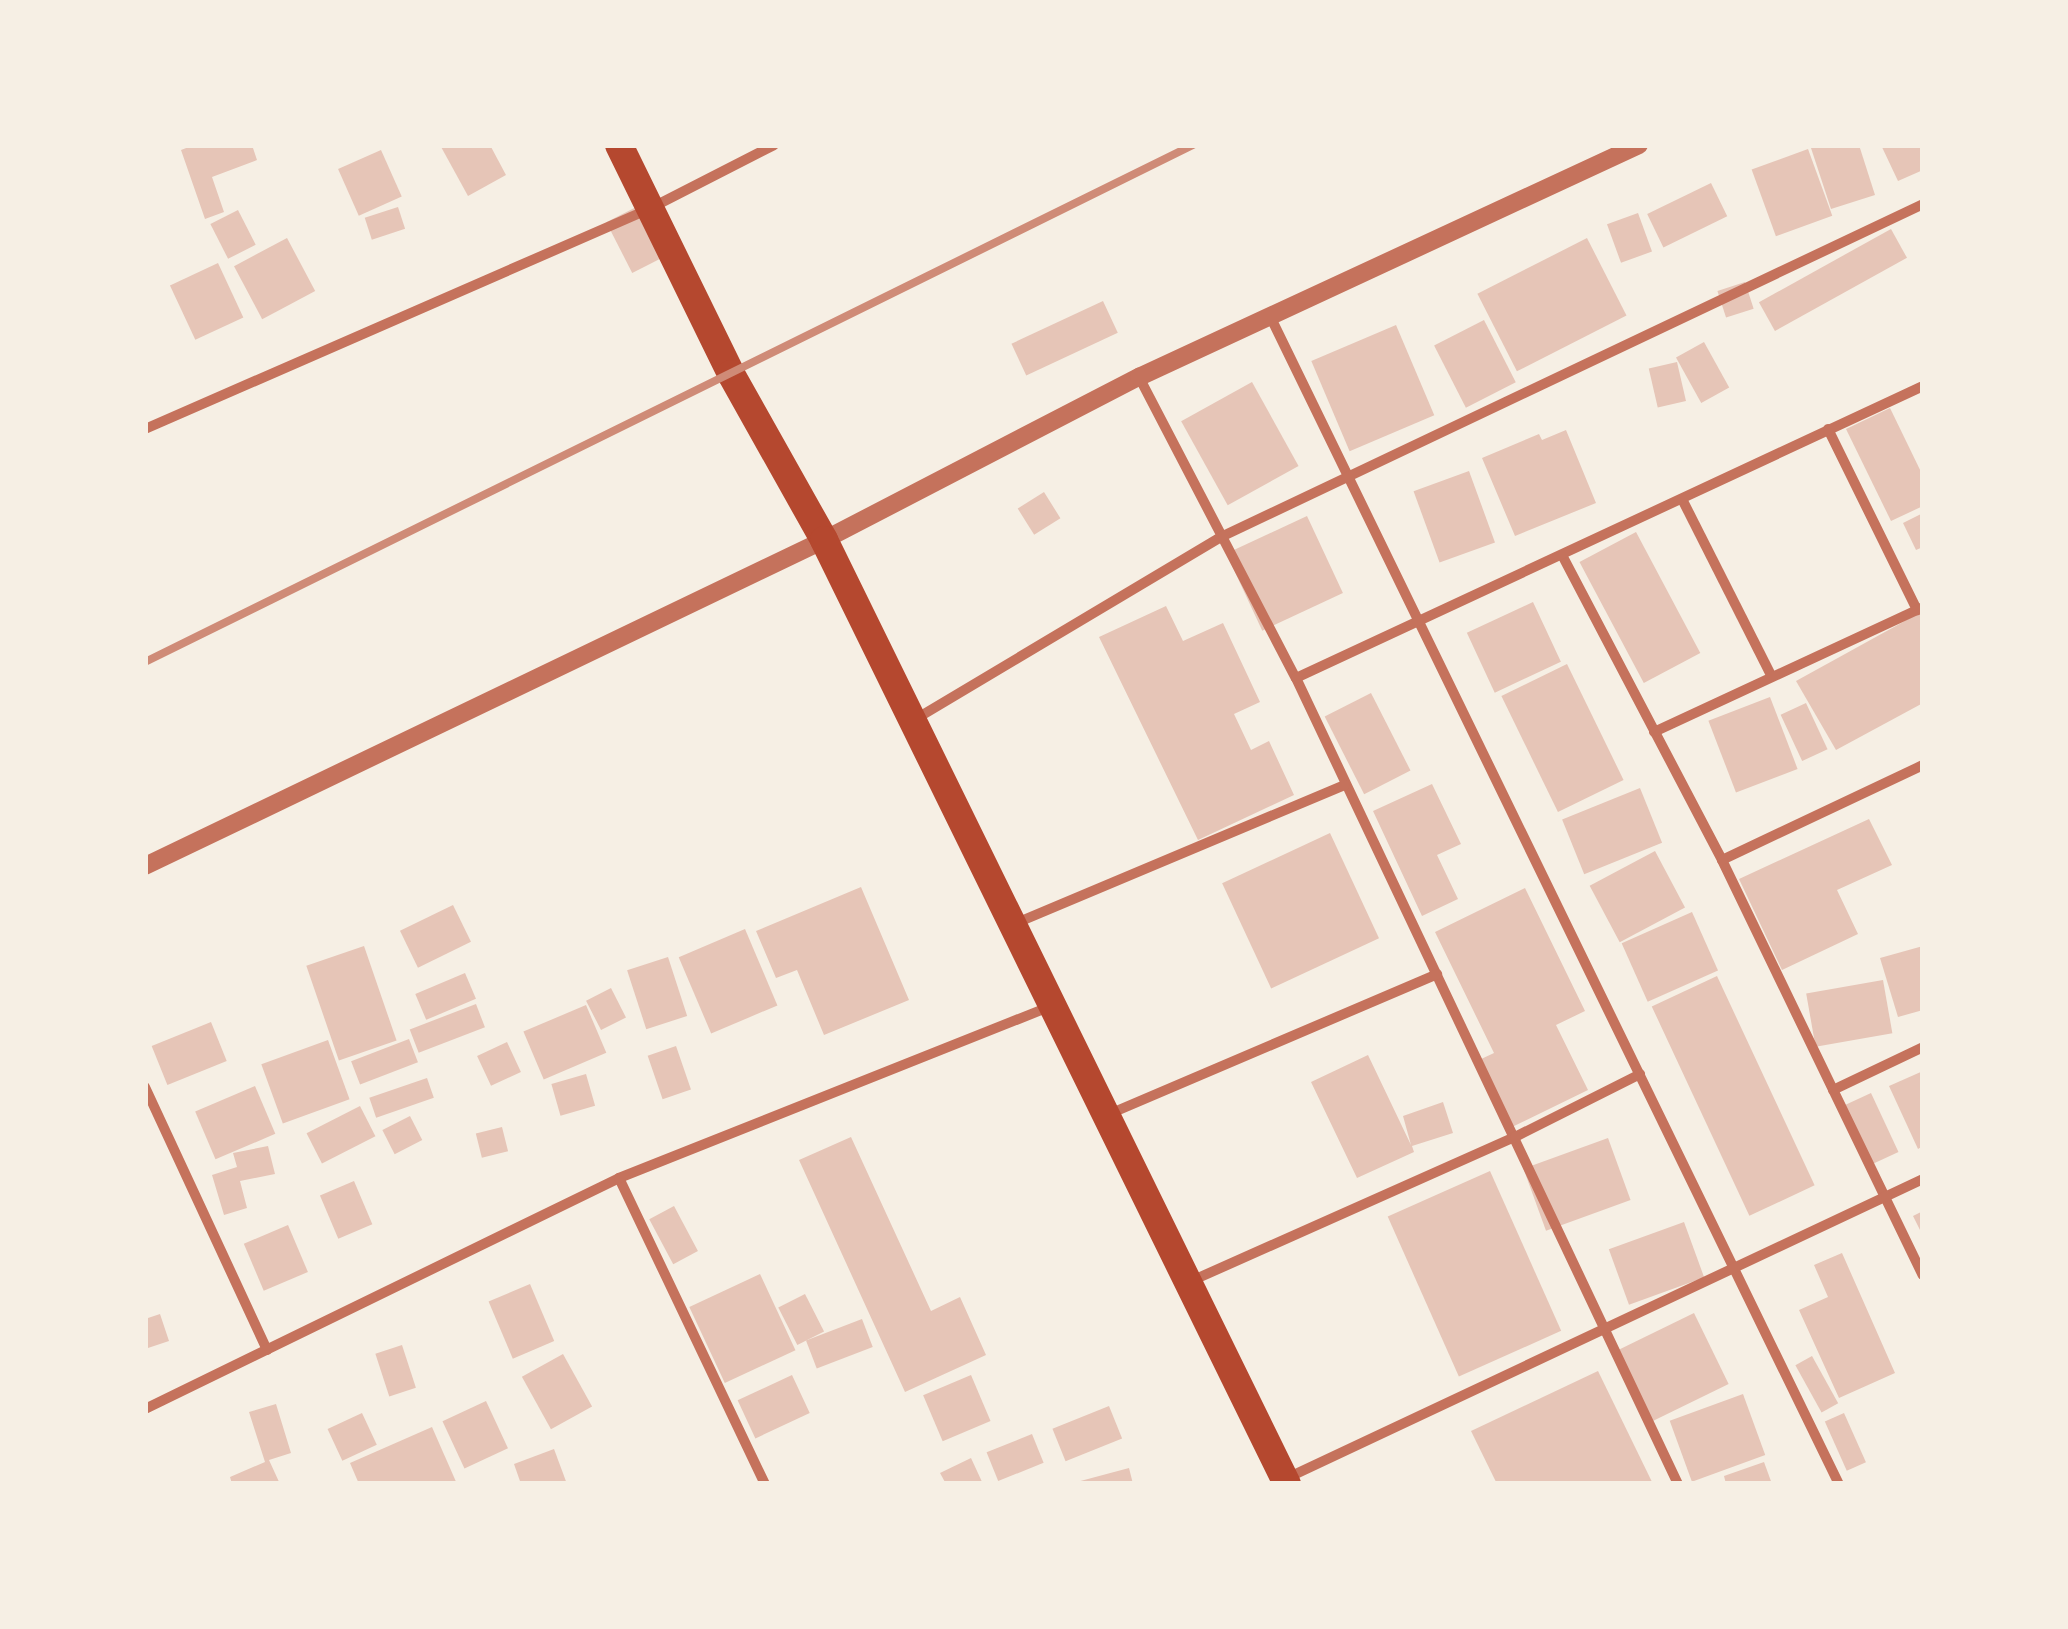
<!DOCTYPE html>
<html>
<head>
<meta charset="utf-8">
<style>
  body { margin:0 }
  #map { position:relative; width:2068px; height:1629px; overflow:hidden; background:#f6efe4; font-family:"DM Sans",sans-serif }
  div>[style] { position:absolute }
  [style*='--x'] { left:calc(var(--x)*1px); top:calc(var(--y)*1px); width:calc(var(--w)*1px); rotate:calc(var(--a)*1deg) }
  .building>* { inset:0; background:#e6c5b7; transform-origin:0 0 }
  .minor>* { height:10px; margin:-5px; padding:0 5px; transform-origin:5px; border-radius:5px; background:#c5725c }
  .tertiary>* { height:18px; margin:-9px; padding:0 9px; transform-origin:9px; border-radius:9px; background:#c5725c }
  .trunk>* { height:28px; margin:-14px; padding:0 14px; transform-origin:14px; border-radius:14px; background:#b5482f }
  .rail>* { height:8px; margin:-4px; padding:0 4px; transform-origin:4px; border-radius:4px; background:#cf8b77 }
  span { translate:-50% -50%; white-space:nowrap; text-align:center; line-height:1.15; -webkit-text-stroke:9px #f6efe4; paint-order:stroke }
  .frame { position:absolute; inset:0; border:148px solid #f6efe4; pointer-events:none }
</style>
</head>
<body>
<div id="map">
  <div class="building">
    <div style="clip-path:polygon(194px 145px,252px 145px,257px 160px,212px 177px,224px 212px,205px 219px,181px 150px)"></div>
    <div style="clip-path:polygon(440px 145px,490px 145px,506px 175px,468px 196px)"></div>
    <div style="clip-path:polygon(1810px 145px,1859px 145px,1875px 195px,1831px 209px)"></div>
    <div style="clip-path:polygon(1881px 145px,1923px 145px,1923px 170px,1898px 181px)"></div>
    <div style="left:1808px;top:149px;width:71px;height:60px;rotate:70deg"></div>
    <div style="left:381px;top:150px;width:51px;height:47px;rotate:66deg"></div>
    <div style="left:1711px;top:183px;width:37px;height:71px;rotate:64deg"></div>
    <div style="left:650px;top:200px;width:57px;height:49px;rotate:63deg"></div>
    <div style="left:398px;top:207px;width:23px;height:35px;rotate:72deg"></div>
    <div style="left:238px;top:210px;width:39px;height:31px;rotate:63deg"></div>
    <div style="left:1638px;top:213px;width:41px;height:33px;rotate:70deg"></div>
    <div style="left:1891px;top:229px;width:33px;height:151px;rotate:61deg"></div>
    <div style="left:287px;top:238px;width:60px;height:60px;rotate:62deg"></div>
    <div style="left:1587px;top:238px;width:87px;height:123px;rotate:63deg"></div>
    <div style="left:218px;top:263px;width:60px;height:53px;rotate:65deg"></div>
    <div style="left:1745px;top:282px;width:28px;height:29px;rotate:72deg"></div>
    <div style="left:1103px;top:301px;width:35px;height:101px;rotate:65deg"></div>
    <div style="left:1484px;top:320px;width:70px;height:56px;rotate:63deg"></div>
    <div style="left:1396px;top:325px;width:98px;height:92px;rotate:67deg"></div>
    <div style="left:1704px;top:342px;width:52px;height:32px;rotate:61deg"></div>
    <div style="left:1677px;top:362px;width:40px;height:29px;rotate:77deg"></div>
    <div style="left:1252px;top:382px;width:96px;height:81px;rotate:61deg"></div>
    <div style="clip-path:polygon(1890px 408px,1923px 476px,1923px 506px,1891px 521px,1846px 429px)"></div>
    <div style="clip-path:polygon(1566px 430px,1596px 503px,1515px 536px,1482px 458px,1539px 434px,1542px 440px)"></div>
    <div style="left:1469px;top:471px;width:76px;height:59px;rotate:70deg"></div>
    <div style="left:1044px;top:492px;width:31px;height:31px;rotate:58deg"></div>
    <div style="clip-path:polygon(1923px 513px,1923px 547px,1916px 550px,1903px 523px)"></div>
    <div style="left:1307px;top:516px;width:85px;height:89px;rotate:65deg"></div>
    <div style="left:1636px;top:532px;width:137px;height:64px;rotate:62deg"></div>
    <div style="left:1533px;top:602px;width:66px;height:73px;rotate:65deg"></div>
    <div style="clip-path:polygon(1166px 606px,1183px 641px,1223px 623px,1260px 702px,1234px 714px,1251px 750px,1269px 741px,1294px 795px,1198px 840px,1099px 637px)"></div>
    <div style="clip-path:polygon(1923px 611px,1923px 703px,1836px 750px,1796px 681px)"></div>
    <div style="left:1567px;top:664px;width:129px;height:73px;rotate:64deg"></div>
    <div style="left:1371px;top:693px;width:87px;height:52px;rotate:63deg"></div>
    <div style="left:1770px;top:697px;width:77px;height:66px;rotate:69deg"></div>
    <div style="left:1806px;top:703px;width:51px;height:28px;rotate:65deg"></div>
    <div style="clip-path:polygon(1432px 784px,1461px 844px,1437px 855px,1458px 899px,1422px 916px,1373px 811px)"></div>
    <div style="left:1640px;top:788px;width:59px;height:84px;rotate:68deg"></div>
    <div style="clip-path:polygon(1869px 819px,1892px 865px,1837px 890px,1858px 934px,1782px 970px,1739px 879px)"></div>
    <div style="left:1330px;top:833px;width:116px;height:119px;rotate:65deg"></div>
    <div style="left:1655px;top:851px;width:64px;height:74px;rotate:62deg"></div>
    <div style="clip-path:polygon(861px 887px,909px 1000px,824px 1035px,797px 970px,776px 978px,756px 931px)"></div>
    <div style="clip-path:polygon(1525px 888px,1585px 1011px,1556px 1025px,1588px 1090px,1512px 1127px,1479px 1060px,1494px 1053px,1435px 932px)"></div>
    <div style="left:453px;top:905px;width:41px;height:59px;rotate:64deg"></div>
    <div style="left:1692px;top:912px;width:64px;height:77px;rotate:66deg"></div>
    <div style="left:745px;top:929px;width:83px;height:72px;rotate:67deg"></div>
    <div style="left:364px;top:946px;width:100px;height:61px;rotate:71deg"></div>
    <div style="clip-path:polygon(1923px 946px,1923px 1010px,1898px 1017px,1880px 958px)"></div>
    <div style="left:668px;top:957px;width:62px;height:43px;rotate:72deg"></div>
    <div style="left:465px;top:973px;width:28px;height:54px;rotate:67deg"></div>
    <div style="left:1717px;top:976px;width:231px;height:72px;rotate:65deg"></div>
    <div style="left:1883px;top:980px;width:54px;height:78px;rotate:80deg"></div>
    <div style="left:611px;top:988px;width:33px;height:28px;rotate:63deg"></div>
    <div style="left:476px;top:1004px;width:25px;height:71px;rotate:69deg"></div>
    <div style="left:586px;top:1005px;width:52px;height:68px;rotate:67deg"></div>
    <div style="left:211px;top:1022px;width:42px;height:64px;rotate:68deg"></div>
    <div style="left:409px;top:1039px;width:25px;height:62px;rotate:69deg"></div>
    <div style="left:328px;top:1040px;width:63px;height:71px;rotate:70deg"></div>
    <div style="left:507px;top:1042px;width:33px;height:33px;rotate:65deg"></div>
    <div style="left:676px;top:1046px;width:46px;height:30px;rotate:71deg"></div>
    <div style="clip-path:polygon(1368px 1055px,1411px 1145px,1403px 1116px,1443px 1102px,1453px 1133px,1412px 1146px,1414px 1152px,1357px 1178px,1311px 1082px)"></div>
    <div style="clip-path:polygon(1923px 1071px,1923px 1146px,1918px 1149px,1889px 1086px)"></div>
    <div style="left:586px;top:1074px;width:33px;height:36px;rotate:74deg"></div>
    <div style="left:427px;top:1078px;width:21px;height:61px;rotate:71deg"></div>
    <div style="left:255px;top:1086px;width:52px;height:65px;rotate:67deg"></div>
    <div style="left:1871px;top:1093px;width:65px;height:34px;rotate:65deg"></div>
    <div style="left:360px;top:1106px;width:34px;height:60px;rotate:63deg"></div>
    <div style="left:410px;top:1116px;width:27px;height:31px;rotate:63deg"></div>
    <div style="left:502px;top:1127px;width:25px;height:27px;rotate:76deg"></div>
    <div style="clip-path:polygon(851px 1137px,931px 1311px,960px 1297px,986px 1355px,905px 1392px,799px 1160px)"></div>
    <div style="left:1608px;top:1138px;width:66px;height:90px;rotate:70deg"></div>
    <div style="clip-path:polygon(268px 1146px,275px 1174px,240px 1181px,247px 1208px,224px 1215px,212px 1175px,237px 1167px,233px 1153px)"></div>
    <div style="left:1490px;top:1171px;width:175px;height:112px;rotate:66deg"></div>
    <div style="left:354px;top:1181px;width:47px;height:37px;rotate:67deg"></div>
    <div style="left:674px;top:1206px;width:51px;height:28px;rotate:62deg"></div>
    <div style="clip-path:polygon(1923px 1211px,1923px 1236px,1913px 1216px)"></div>
    <div style="left:1684px;top:1222px;width:59px;height:80px;rotate:70deg"></div>
    <div style="left:288px;top:1225px;width:51px;height:48px;rotate:67deg"></div>
    <div style="clip-path:polygon(1842px 1253px,1895px 1373px,1839px 1398px,1799px 1310px,1828px 1297px,1814px 1265px)"></div>
    <div style="left:760px;top:1274px;width:84px;height:78px;rotate:65deg"></div>
    <div style="left:530px;top:1284px;width:62px;height:45px;rotate:67deg"></div>
    <div style="left:805px;top:1294px;width:42px;height:30px;rotate:63deg"></div>
    <div style="left:1694px;top:1313px;width:79px;height:90px;rotate:64deg"></div>
    <div style="clip-path:polygon(160px 1314px,169px 1341px,145px 1349px,145px 1319px)"></div>
    <div style="left:862px;top:1319px;width:30px;height:60px;rotate:69deg"></div>
    <div style="left:402px;top:1345px;width:45px;height:28px;rotate:72deg"></div>
    <div style="left:563px;top:1354px;width:60px;height:47px;rotate:61deg"></div>
    <div style="left:1812px;top:1356px;width:54px;height:19px;rotate:61deg"></div>
    <div style="clip-path:polygon(1598px 1371px,1653px 1484px,1497px 1484px,1471px 1431px)"></div>
    <div style="left:792px;top:1375px;width:42px;height:60px;rotate:65deg"></div>
    <div style="left:971px;top:1375px;width:50px;height:52px;rotate:67deg"></div>
    <div style="left:1743px;top:1394px;width:65px;height:78px;rotate:70deg"></div>
    <div style="left:486px;top:1401px;width:52px;height:48px;rotate:65deg"></div>
    <div style="clip-path:polygon(276px 1404px,291px 1453px,269px 1460px,280px 1484px,232px 1484px,230px 1477px,265px 1462px,249px 1412px)"></div>
    <div style="left:1109px;top:1406px;width:35px;height:61px;rotate:68deg"></div>
    <div style="left:362px;top:1413px;width:35px;height:38px;rotate:65deg"></div>
    <div style="left:1844px;top:1413px;width:54px;height:21px;rotate:66deg"></div>
    <div style="clip-path:polygon(432px 1427px,457px 1484px,359px 1484px,350px 1463px)"></div>
    <div style="left:1032px;top:1434px;width:31px;height:49px;rotate:68deg"></div>
    <div style="clip-path:polygon(554px 1449px,567px 1484px,521px 1484px,514px 1464px)"></div>
    <div style="clip-path:polygon(971px 1458px,983px 1484px,946px 1484px,940px 1473px)"></div>
    <div style="clip-path:polygon(1764px 1462px,1772px 1484px,1726px 1484px,1724px 1476px)"></div>
    <div style="clip-path:polygon(1129px 1468px,1133px 1484px,1073px 1484px,1073px 1483px)"></div>
  </div>
  <div class="minor">
    <div style="--x:1270;--y:316;--w:1299;--a:64.03"></div>
    <div style="--x:1139;--y:377;--w:339;--a:62.5"></div>
    <div style="--x:1296;--y:678;--w:892;--a:64.64"></div>
    <div style="--x:145;--y:429;--w:550;--a:-23.58"></div>
    <div style="--x:649;--y:209;--w:140;--a:-27.1"></div>
    <div style="--x:1828;--y:429;--w:202;--a:63.8"></div>
    <div style="--x:1682;--y:499;--w:197;--a:63.2"></div>
    <div style="--x:1562;--y:555;--w:344;--a:62.3"></div>
    <div style="--x:1722;--y:860;--w:461;--a:64.2"></div>
    <div style="--x:1296;--y:678;--w:692;--a:-24.97"></div>
    <div style="--x:914;--y:720;--w:360;--a:-30.8"></div>
    <div style="--x:1223;--y:536;--w:775;--a:-25.37"></div>
    <div style="--x:1654;--y:732;--w:297;--a:-24.9"></div>
    <div style="--x:1722;--y:860;--w:222;--a:-25.3"></div>
    <div style="--x:1014;--y:924;--w:359;--a:-22.8"></div>
    <div style="--x:145;--y:1087;--w:290;--a:65.1"></div>
    <div style="--x:1833;--y:1090;--w:100;--a:-25.5"></div>
    <div style="--x:1107;--y:1115;--w:359;--a:-23.1"></div>
    <div style="--x:619;--y:1178;--w:339;--a:64.5"></div>
    <div style="--x:1189;--y:1282;--w:357;--a:-24"></div>
    <div style="--x:1515;--y:1137;--w:140;--a:-26.7"></div>
    <div style="--x:145;--y:1409;--w:527;--a:-25.98"></div>
    <div style="--x:619;--y:1178;--w:465;--a:-21.7"></div>
    <div style="--x:1285;--y:1479;--w:705;--a:-25.18"></div>
  </div>
  <div class="tertiary">
    <div style="--x:145;--y:866;--w:753;--a:-25.65"></div>
    <div style="--x:824;--y:540;--w:355;--a:-27.4"></div>
    <div style="--x:1139;--y:377;--w:551;--a:-24.89"></div>
  </div>
  <div class="trunk">
    <div style="--x:619;--y:145;--w:255;--a:63.9"></div>
    <div style="--x:731;--y:374;--w:190;--a:60.7"></div>
    <div style="--x:824;--y:540;--w:1051;--a:63.87"></div>
  </div>
  <div class="rail">
    <div style="--x:145;--y:662;--w:1169;--a:-26.26"></div>
  </div>
  <div class="frame"></div>
</div>
</body>
</html>
